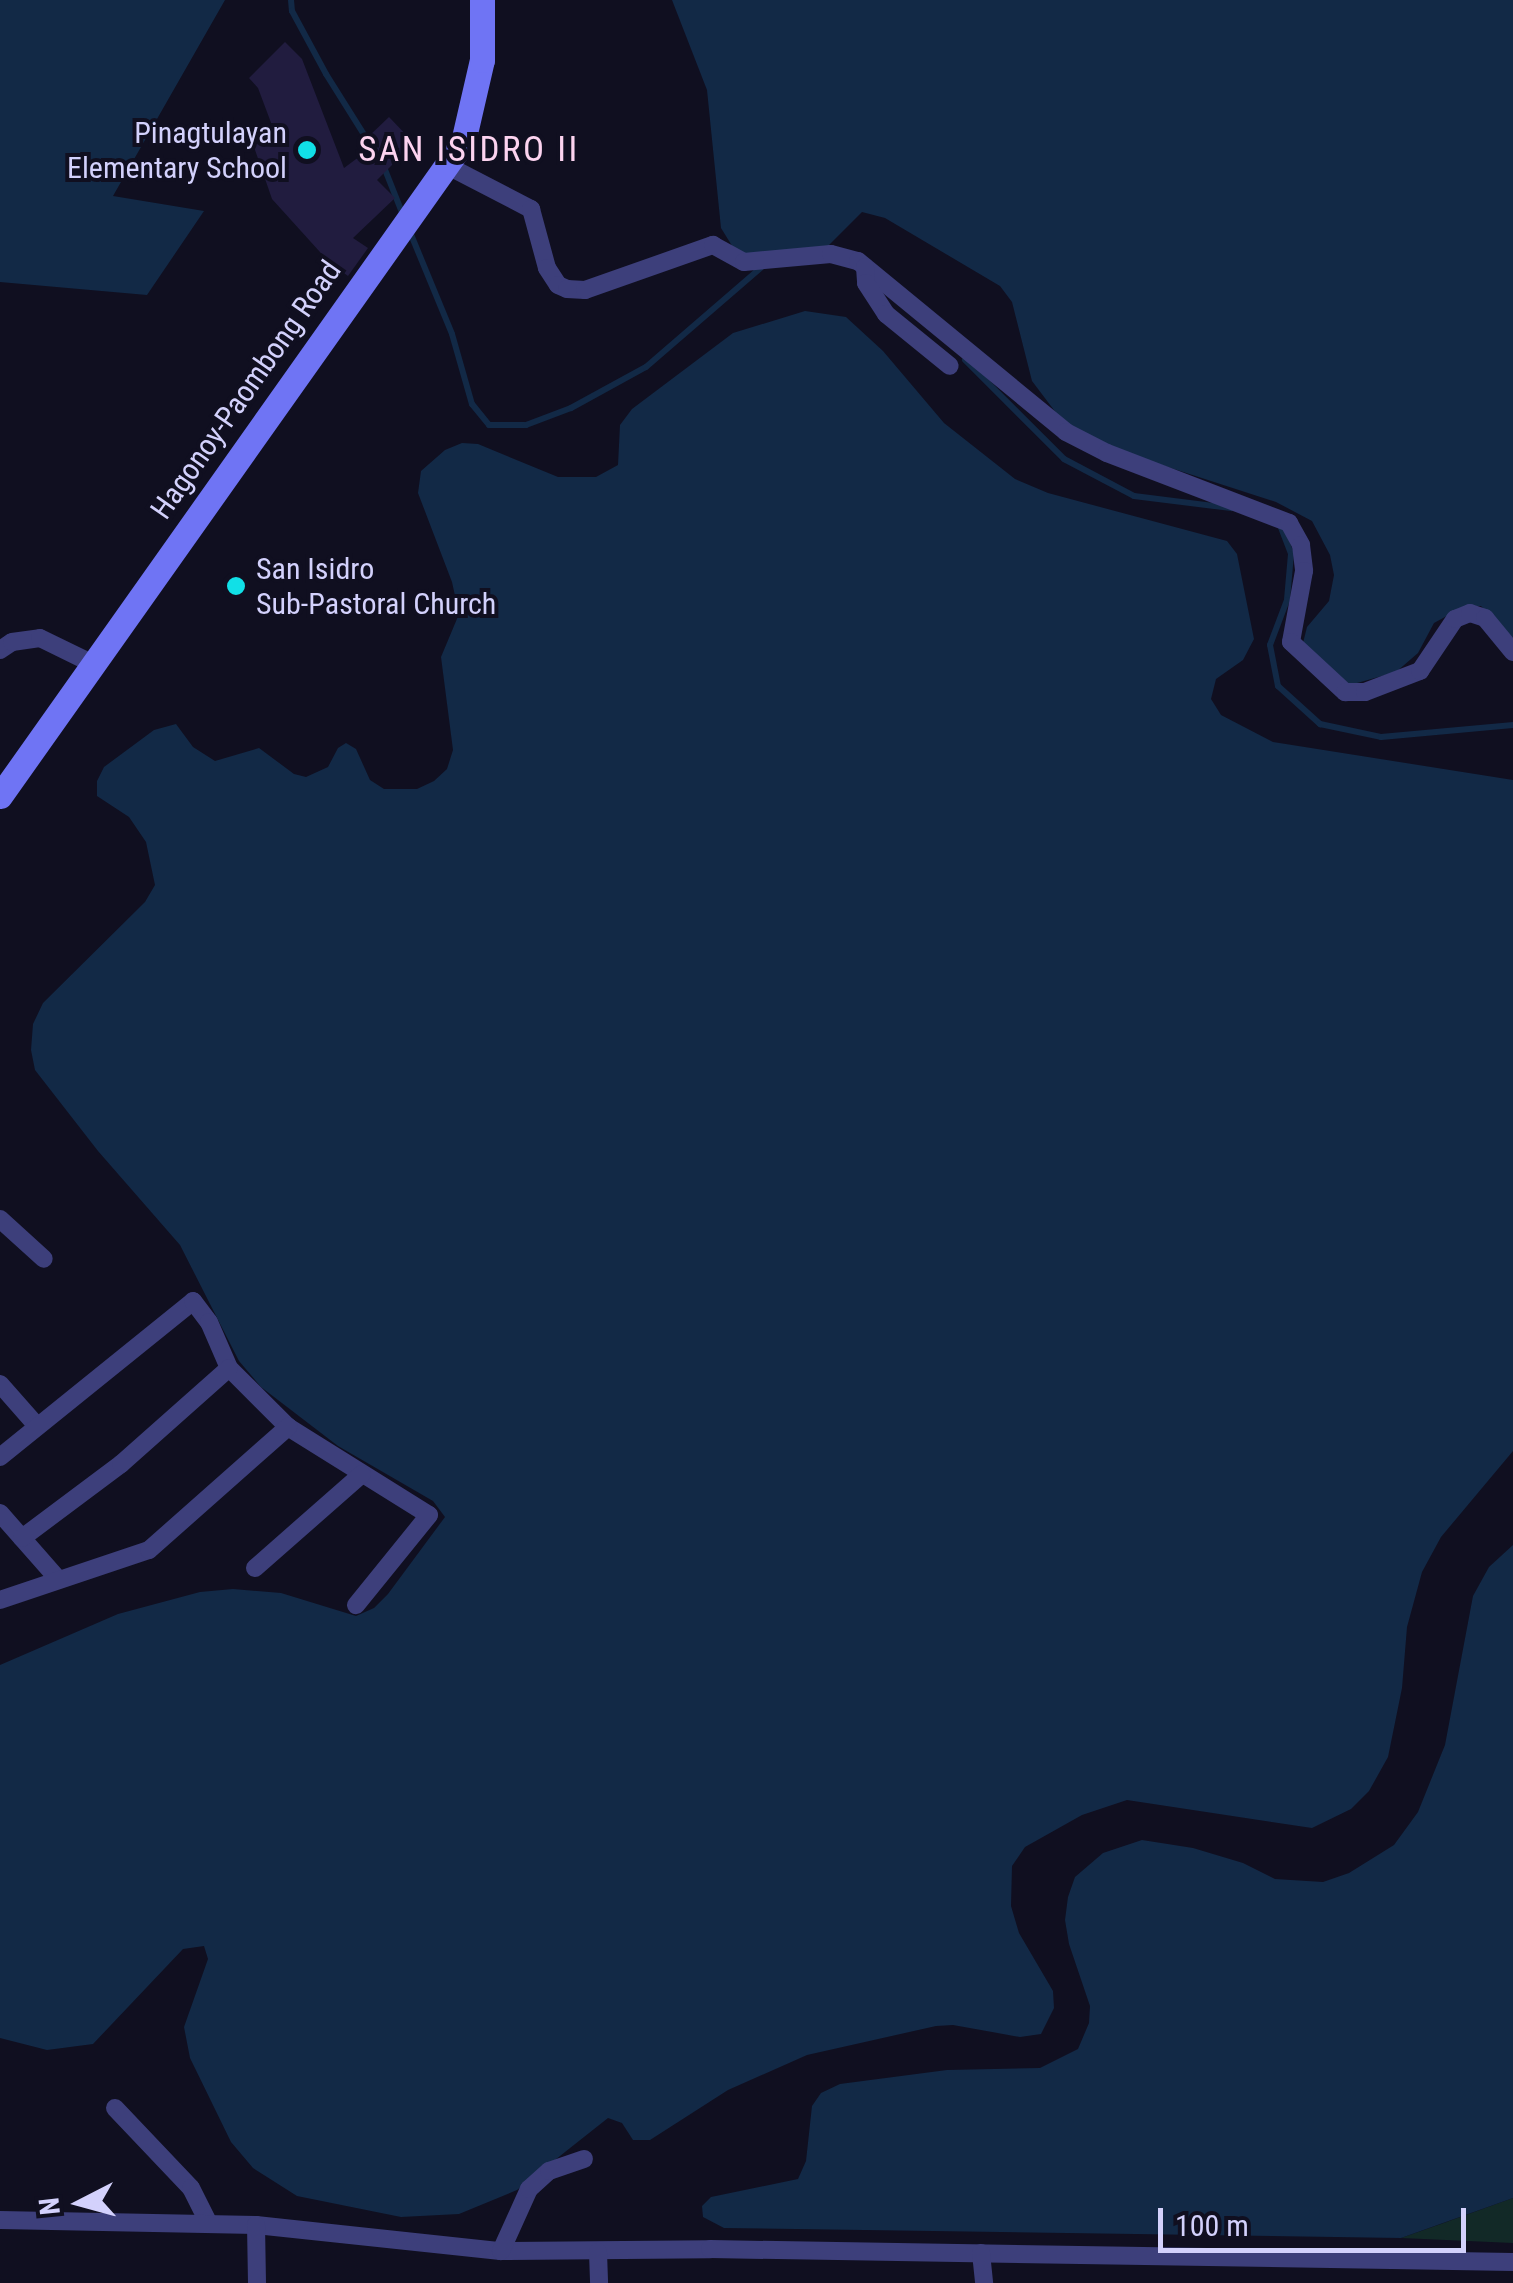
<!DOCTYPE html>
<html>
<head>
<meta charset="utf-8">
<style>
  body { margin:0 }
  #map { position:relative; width:1513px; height:2283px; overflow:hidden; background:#100f20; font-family:"Roboto Condensed",sans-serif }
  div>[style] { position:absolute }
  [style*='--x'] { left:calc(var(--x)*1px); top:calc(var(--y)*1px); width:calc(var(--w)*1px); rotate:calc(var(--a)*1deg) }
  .green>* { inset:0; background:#122927 }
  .water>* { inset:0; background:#122946 }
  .stream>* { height:6px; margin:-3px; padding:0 3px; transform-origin:3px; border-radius:3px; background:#122946 }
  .building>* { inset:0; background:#211c3f }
  .street>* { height:18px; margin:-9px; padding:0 9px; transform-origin:9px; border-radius:9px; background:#3d3f7b }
  .secondary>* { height:25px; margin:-12.5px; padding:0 12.5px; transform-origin:12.5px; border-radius:12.5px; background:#6f74f4 }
  .dots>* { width:28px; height:28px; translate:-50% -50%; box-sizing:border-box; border:5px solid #100f20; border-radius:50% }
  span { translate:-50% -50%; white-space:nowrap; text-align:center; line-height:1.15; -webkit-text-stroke:8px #100f20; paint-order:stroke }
  .poi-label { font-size:30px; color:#d3d1fc }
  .right { translate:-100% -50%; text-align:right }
  .left { translate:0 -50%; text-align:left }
  .street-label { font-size:30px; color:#d3d1fc }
  .quarter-label { font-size:35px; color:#fcd3ef; letter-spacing:2.5px }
  .north { position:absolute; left:30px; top:2153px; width:100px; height:100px; -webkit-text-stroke:8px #100f20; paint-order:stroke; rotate:264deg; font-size:28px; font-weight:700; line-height:40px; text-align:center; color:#d3d1fc }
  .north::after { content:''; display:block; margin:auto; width:35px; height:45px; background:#d3d1fc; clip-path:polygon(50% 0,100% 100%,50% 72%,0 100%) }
  .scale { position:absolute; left:1158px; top:2208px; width:308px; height:45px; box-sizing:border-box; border:5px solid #d3d1fc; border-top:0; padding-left:12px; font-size:30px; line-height:35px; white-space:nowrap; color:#d3d1fc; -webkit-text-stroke:8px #100f20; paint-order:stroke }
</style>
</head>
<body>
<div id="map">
  <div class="green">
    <div style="clip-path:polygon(1513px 2198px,1513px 2243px,1401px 2238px,1441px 2224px)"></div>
  </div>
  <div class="water">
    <div style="clip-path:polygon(0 0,225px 0,113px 196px,204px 211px,147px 295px,0 282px)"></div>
    <div style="clip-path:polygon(672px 0,1513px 0,1513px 638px,1481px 606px,1465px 606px,1434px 623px,1418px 653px,1396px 672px,1350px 685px,1303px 643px,1307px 627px,1329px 601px,1334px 575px,1330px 555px,1312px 521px,1276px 502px,1106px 447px,1063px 422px,1032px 381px,1012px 302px,1000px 286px,885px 218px,862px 212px,828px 246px,745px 254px,734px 249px,721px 228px,707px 90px)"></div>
    <div style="clip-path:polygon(805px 311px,846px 317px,883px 351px,944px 423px,1015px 479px,1048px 493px,1227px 541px,1237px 554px,1254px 639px,1243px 660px,1216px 679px,1211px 699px,1221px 715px,1273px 742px,1513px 780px,1513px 1451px,1441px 1537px,1422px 1572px,1407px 1627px,1402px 1688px,1388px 1757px,1369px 1791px,1351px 1809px,1312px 1828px,1127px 1800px,1082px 1815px,1025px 1847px,1012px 1866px,1011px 1906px,1019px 1933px,1053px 1991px,1054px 2008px,1041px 2034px,1020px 2037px,953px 2025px,936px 2026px,807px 2055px,728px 2090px,650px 2140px,633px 2140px,622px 2123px,608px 2118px,517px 2190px,459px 2214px,401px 2217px,297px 2196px,253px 2168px,231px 2142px,190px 2058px,184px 2027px,208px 1959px,204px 1946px,183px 1949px,93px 2044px,47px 2050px,0 2038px,0 1665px,118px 1614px,200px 1592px,233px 1589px,281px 1593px,356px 1616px,374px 1608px,388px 1594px,445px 1517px,433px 1501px,338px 1446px,261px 1387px,239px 1361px,180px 1245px,98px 1151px,35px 1070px,31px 1050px,33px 1024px,43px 1003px,145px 902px,155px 885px,146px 842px,129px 817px,97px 796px,97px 781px,104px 767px,154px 730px,176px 724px,193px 747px,215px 761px,259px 748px,294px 774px,306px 777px,328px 767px,338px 748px,346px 743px,356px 749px,370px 780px,384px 789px,417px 789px,434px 781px,447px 769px,453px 750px,441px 657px,459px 614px,452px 582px,418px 493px,421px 471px,445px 450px,462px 443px,478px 444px,558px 477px,596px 477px,618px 465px,620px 425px,632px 409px,733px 333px)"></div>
    <div style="clip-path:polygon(1513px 1545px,1513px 2198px,1401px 2238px,724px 2228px,703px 2217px,702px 2206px,711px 2197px,798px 2179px,806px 2161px,812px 2106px,821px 2093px,840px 2084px,947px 2070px,1040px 2068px,1078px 2049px,1089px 2023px,1090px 2006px,1069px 1944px,1065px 1920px,1068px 1897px,1075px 1877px,1103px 1853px,1142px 1840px,1193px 1848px,1243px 1863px,1275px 1879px,1323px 1882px,1349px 1873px,1394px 1845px,1418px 1812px,1445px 1745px,1473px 1596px,1489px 1567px)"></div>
  </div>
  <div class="stream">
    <div style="--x:291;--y:0;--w:11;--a:85"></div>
    <div style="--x:292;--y:11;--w:72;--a:61.6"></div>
    <div style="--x:326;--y:74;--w:92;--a:57.9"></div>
    <div style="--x:384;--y:167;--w:52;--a:68.4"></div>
    <div style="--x:410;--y:232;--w:110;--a:67.6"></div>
    <div style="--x:452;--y:334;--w:73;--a:74.1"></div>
    <div style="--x:472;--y:404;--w:27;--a:51"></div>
    <div style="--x:489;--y:425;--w:37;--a:0"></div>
    <div style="--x:526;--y:425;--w:48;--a:-20.7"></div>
    <div style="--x:571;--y:408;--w:85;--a:-28.7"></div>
    <div style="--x:646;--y:367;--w:156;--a:-40.8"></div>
    <div style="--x:965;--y:360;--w:140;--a:45"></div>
    <div style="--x:1064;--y:459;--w:79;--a:27.9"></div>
    <div style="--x:1134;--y:496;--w:98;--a:7.1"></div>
    <div style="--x:1280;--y:525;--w:31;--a:69"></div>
    <div style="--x:1291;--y:554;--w:46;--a:95"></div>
    <div style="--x:1287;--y:600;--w:48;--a:110.7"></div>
    <div style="--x:1270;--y:645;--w:42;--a:79"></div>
    <div style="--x:1278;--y:686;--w:57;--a:42.1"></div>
    <div style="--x:1320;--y:724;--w:62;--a:12"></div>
    <div style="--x:1381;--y:737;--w:133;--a:-5.2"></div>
  </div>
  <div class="building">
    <div style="clip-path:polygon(285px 42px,302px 59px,344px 168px,375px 145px,368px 137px,389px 117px,414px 143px,377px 180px,395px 198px,353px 238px,368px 248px,348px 276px,329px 262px,272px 199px,253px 144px,276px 136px,258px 88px,249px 78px)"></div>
  </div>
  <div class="street">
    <div style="--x:446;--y:165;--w:96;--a:27.4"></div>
    <div style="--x:531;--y:209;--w:61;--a:74.8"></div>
    <div style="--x:547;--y:268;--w:20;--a:57"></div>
    <div style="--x:558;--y:285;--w:10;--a:24"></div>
    <div style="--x:567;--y:289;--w:18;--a:3"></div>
    <div style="--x:585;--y:290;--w:136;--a:-19.4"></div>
    <div style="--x:713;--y:245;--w:35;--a:29"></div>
    <div style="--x:744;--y:262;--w:87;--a:-5.3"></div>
    <div style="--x:831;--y:254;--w:28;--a:15"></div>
    <div style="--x:858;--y:261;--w:269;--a:39.4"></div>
    <div style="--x:1066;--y:432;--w:46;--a:27.1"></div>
    <div style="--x:1107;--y:453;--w:195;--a:21"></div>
    <div style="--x:1289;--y:523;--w:25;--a:61"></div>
    <div style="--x:1301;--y:545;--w:26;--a:83"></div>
    <div style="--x:1304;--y:571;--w:72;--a:100.4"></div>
    <div style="--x:1291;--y:642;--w:74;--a:42.8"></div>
    <div style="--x:1345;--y:692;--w:20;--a:0"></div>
    <div style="--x:1365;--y:692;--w:59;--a:-20.9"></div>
    <div style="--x:1420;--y:671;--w:63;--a:-56.1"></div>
    <div style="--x:1455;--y:619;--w:16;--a:-22"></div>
    <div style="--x:1470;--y:613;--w:16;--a:18"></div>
    <div style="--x:1485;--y:618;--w:44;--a:50.5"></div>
    <div style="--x:865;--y:267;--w:16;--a:86"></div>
    <div style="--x:866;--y:283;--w:37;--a:57"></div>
    <div style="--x:886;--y:314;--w:82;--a:39.1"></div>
    <div style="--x:0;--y:650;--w:14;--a:-34"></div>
    <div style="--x:12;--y:642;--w:28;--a:-8"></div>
    <div style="--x:40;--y:638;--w:59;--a:26.1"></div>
    <div style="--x:0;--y:1219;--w:59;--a:42.3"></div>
    <div style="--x:0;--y:1384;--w:56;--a:48.6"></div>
    <div style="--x:0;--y:1457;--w:248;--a:-38.9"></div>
    <div style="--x:193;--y:1301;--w:26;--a:53"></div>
    <div style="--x:209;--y:1322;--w:50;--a:66.5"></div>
    <div style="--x:229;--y:1368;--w:83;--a:45"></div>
    <div style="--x:288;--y:1427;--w:166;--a:32"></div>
    <div style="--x:429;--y:1515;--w:116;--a:129"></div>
    <div style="--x:0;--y:1513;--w:88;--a:48.7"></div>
    <div style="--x:22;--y:1538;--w:124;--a:-36.8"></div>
    <div style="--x:121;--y:1464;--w:144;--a:-41.6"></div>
    <div style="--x:255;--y:1568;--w:142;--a:-41.3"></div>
    <div style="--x:0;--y:1600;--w:157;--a:-18.6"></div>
    <div style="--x:149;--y:1550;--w:186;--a:-41.5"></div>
    <div style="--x:115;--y:2108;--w:110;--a:46.5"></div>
    <div style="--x:191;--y:2188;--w:40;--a:63.4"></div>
    <div style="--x:0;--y:2220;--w:256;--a:1.1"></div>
    <div style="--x:256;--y:2225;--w:246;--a:6.1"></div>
    <div style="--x:501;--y:2251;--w:209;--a:-0.5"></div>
    <div style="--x:710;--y:2249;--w:803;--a:0.93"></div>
    <div style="--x:256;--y:2225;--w:58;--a:89"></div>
    <div style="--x:501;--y:2251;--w:68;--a:-65.7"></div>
    <div style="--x:529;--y:2189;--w:27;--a:-42"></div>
    <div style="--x:549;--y:2171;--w:37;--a:-19"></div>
    <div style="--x:598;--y:2252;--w:31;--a:88"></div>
    <div style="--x:981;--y:2253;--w:30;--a:84"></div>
  </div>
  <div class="secondary">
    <div style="--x:0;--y:796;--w:801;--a:-54.7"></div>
    <div style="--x:463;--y:142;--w:84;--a:-77"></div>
    <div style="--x:482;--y:60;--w:60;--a:-90"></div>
  </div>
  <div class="dots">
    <div style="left:307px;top:150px;background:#11e0e7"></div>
    <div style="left:236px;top:586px;background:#11e0e7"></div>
  </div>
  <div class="poi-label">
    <span class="right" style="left:287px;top:150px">Pinagtulayan<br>Elementary School</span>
    <span class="left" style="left:256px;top:586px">San Isidro<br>Sub-Pastoral Church</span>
  </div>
  <div class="street-label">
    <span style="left:246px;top:390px;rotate:-55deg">Hagonoy-Paombong Road</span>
  </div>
  <div class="quarter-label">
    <span style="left:469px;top:150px">SAN ISIDRO II</span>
  </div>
  <div class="north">N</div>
  <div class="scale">100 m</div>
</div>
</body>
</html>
